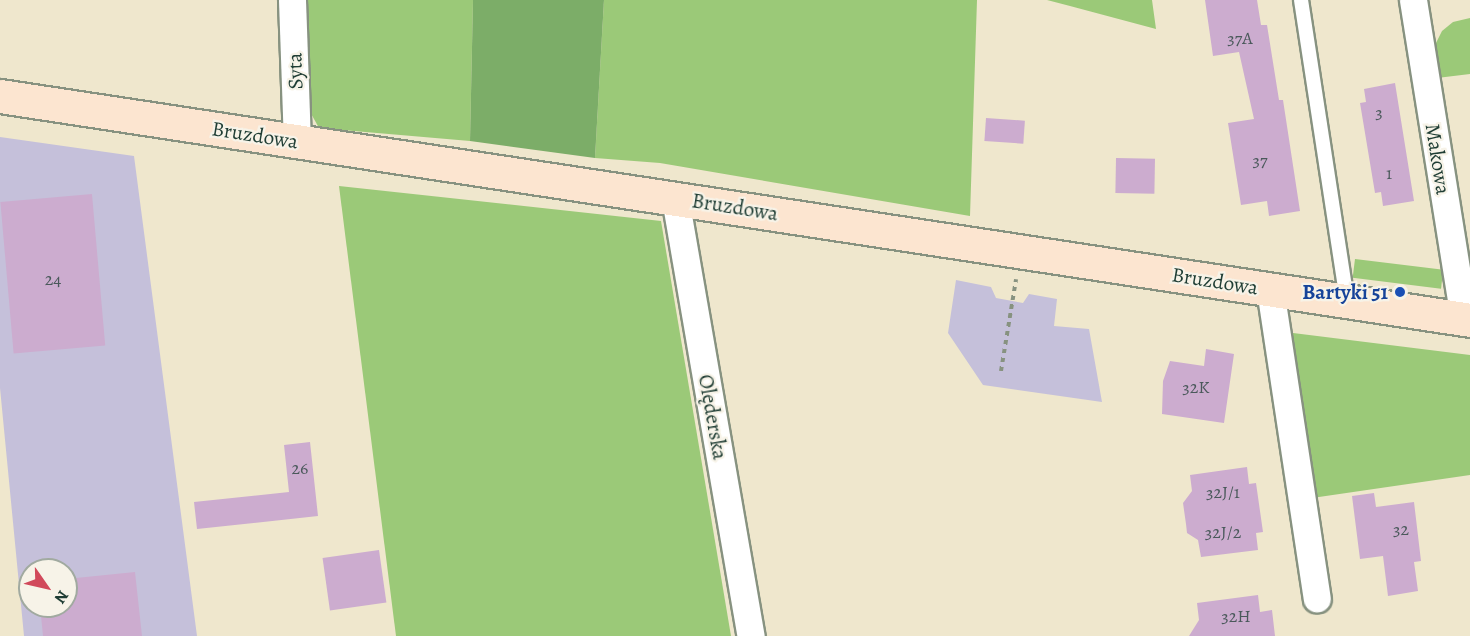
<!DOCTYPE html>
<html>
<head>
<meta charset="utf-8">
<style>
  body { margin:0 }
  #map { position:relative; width:1470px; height:636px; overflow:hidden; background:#efe7cd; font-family:Alegreya,serif }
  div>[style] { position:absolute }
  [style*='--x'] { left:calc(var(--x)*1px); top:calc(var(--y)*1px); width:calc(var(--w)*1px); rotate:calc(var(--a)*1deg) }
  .industrial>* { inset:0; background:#c5c0da }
  .green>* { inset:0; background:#9bc978; transform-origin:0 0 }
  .forest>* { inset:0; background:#7cad68 }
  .building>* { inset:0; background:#ccaccf; transform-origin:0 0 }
  .path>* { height:4px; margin-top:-2px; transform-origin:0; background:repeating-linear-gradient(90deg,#879280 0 4.5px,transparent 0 9px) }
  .roads { filter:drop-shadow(2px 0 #879280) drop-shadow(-2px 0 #879280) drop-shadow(0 2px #879280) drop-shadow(0 -2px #879280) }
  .lane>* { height:14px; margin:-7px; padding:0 7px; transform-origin:7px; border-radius:7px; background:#fff }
  .street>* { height:27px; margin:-13.5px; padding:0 13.5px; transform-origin:13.5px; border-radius:13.5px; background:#fff }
  .secondary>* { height:33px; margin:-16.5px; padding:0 16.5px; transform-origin:16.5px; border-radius:16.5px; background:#fce5d0 }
  .dots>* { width:16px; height:16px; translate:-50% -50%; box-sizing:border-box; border:3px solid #f7f3e8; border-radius:50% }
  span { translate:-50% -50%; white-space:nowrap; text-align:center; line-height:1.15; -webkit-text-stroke:4.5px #f7f3e8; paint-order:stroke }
  .number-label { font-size:18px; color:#4a595b }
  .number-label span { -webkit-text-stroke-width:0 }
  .street-label { font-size:21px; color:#1f3d34 }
  .transit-label { font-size:21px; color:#164399; font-weight:700 }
  .right { translate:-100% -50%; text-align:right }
  .north { position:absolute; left:18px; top:558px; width:60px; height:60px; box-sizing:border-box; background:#f7f3e8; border:2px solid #a1aaa0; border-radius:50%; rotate:124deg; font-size:16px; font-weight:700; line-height:24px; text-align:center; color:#1f3d34 }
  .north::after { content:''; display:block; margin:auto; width:21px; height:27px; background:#d1495b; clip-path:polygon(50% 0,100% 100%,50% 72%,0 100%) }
</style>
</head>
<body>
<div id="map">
  <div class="industrial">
    <div style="clip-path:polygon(evenodd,0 137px,134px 156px,197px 636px,24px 636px,0 388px,0 137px,30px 570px,66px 570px,66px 606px,30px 606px,30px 570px)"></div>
    <div style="clip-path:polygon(956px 280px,991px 287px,996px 298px,1023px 303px,1029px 294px,1057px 299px,1054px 326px,1089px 329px,1102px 402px,983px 385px,948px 333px)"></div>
  </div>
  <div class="green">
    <div style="clip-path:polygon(305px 0,473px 0,470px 141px,319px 128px,309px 110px)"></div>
    <div style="clip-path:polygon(604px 0,977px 0,970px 216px,660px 163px,595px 158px)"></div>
    <div style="clip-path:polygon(1047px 0,1152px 0,1156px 29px,1070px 6px)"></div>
    <div style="clip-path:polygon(1470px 18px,1470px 74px,1437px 78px,1433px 49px,1442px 31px,1453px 22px)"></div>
    <div style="clip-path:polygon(339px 186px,661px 221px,731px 636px,396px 636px)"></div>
    <div style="left:1355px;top:259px;width:89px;height:19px;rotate:7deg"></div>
    <div style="clip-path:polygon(1285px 332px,1470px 355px,1470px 475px,1312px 498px)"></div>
  </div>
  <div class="forest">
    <div style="clip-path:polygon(473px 0,604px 0,595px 158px,470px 141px)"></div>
  </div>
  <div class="building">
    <div style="clip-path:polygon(1205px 0,1257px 0,1261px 25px,1267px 25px,1279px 100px,1283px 100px,1300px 211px,1269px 216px,1267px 201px,1241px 205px,1228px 123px,1254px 119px,1239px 52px,1213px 56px)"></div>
    <div style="clip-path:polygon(1395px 83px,1414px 201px,1383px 206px,1381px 192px,1375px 193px,1360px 103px,1366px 102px,1364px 89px)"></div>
    <div style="left:986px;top:118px;width:39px;height:23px;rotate:4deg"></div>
    <div style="left:1116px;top:158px;width:39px;height:35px;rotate:1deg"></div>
    <div style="left:92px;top:194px;width:152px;height:92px;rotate:85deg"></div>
    <div style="clip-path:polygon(1206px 349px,1234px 354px,1224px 423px,1162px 414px,1163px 381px,1170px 361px,1204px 366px)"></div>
    <div style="clip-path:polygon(310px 442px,318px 516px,197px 529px,194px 502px,289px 492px,284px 445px)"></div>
    <div style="clip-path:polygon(1247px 467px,1249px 484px,1256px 483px,1263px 532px,1256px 533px,1258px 550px,1201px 557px,1198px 540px,1187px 533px,1186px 524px,1183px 503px,1192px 491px,1190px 475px)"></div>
    <div style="clip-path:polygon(1374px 493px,1376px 507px,1414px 502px,1421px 561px,1414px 562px,1418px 591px,1388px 596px,1383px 556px,1360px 559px,1352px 496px)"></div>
    <div style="left:379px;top:550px;width:53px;height:57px;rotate:82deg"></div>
    <div style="clip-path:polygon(135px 572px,142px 636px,43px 636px,40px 606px,66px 606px,66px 579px)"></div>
    <div style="clip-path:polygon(1258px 595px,1260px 612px,1272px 610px,1275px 636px,1189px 636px,1199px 620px,1197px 603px)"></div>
  </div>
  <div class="path">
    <div style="--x:1001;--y:371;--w:93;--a:-80.7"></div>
  </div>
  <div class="roads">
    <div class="lane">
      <div style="--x:1301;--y:0;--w:304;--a:81.3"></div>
    </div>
    <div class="street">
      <div style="--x:292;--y:0;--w:141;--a:88"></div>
      <div style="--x:1413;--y:0;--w:323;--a:80.9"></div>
      <div style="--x:675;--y:198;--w:445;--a:80.2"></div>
      <div style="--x:1270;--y:289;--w:313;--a:81.4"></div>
    </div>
    <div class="secondary">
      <div style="--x:0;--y:96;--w:1487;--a:8.66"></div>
    </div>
  </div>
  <div class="dots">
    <div style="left:1400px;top:292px;background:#1a4fb4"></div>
  </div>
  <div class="number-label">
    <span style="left:1240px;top:38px">37A</span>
    <span style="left:1379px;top:112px">3</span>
    <span style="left:1260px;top:160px">37</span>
    <span style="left:1389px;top:173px">1</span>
    <span style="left:53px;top:279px">24</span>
    <span style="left:1196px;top:387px">32K</span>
    <span style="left:300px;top:468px">26</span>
    <span style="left:1223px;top:492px">32J/1</span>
    <span style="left:1401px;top:529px">32</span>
    <span style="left:1223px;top:532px">32J/2</span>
    <span style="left:1236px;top:616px">32H</span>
  </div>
  <div class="street-label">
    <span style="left:295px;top:71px;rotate:-92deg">Syta</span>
    <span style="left:255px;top:135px;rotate:9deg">Bruzdowa</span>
    <span style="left:1438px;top:159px;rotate:81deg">Makowa</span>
    <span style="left:735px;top:207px;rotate:9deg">Bruzdowa</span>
    <span style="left:1215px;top:281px;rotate:9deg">Bruzdowa</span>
    <span style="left:713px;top:417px;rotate:80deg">Olęderska</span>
  </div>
  <div class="transit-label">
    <span class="right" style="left:1388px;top:292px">Bartyki 51</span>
  </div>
  <div class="north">N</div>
</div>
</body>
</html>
